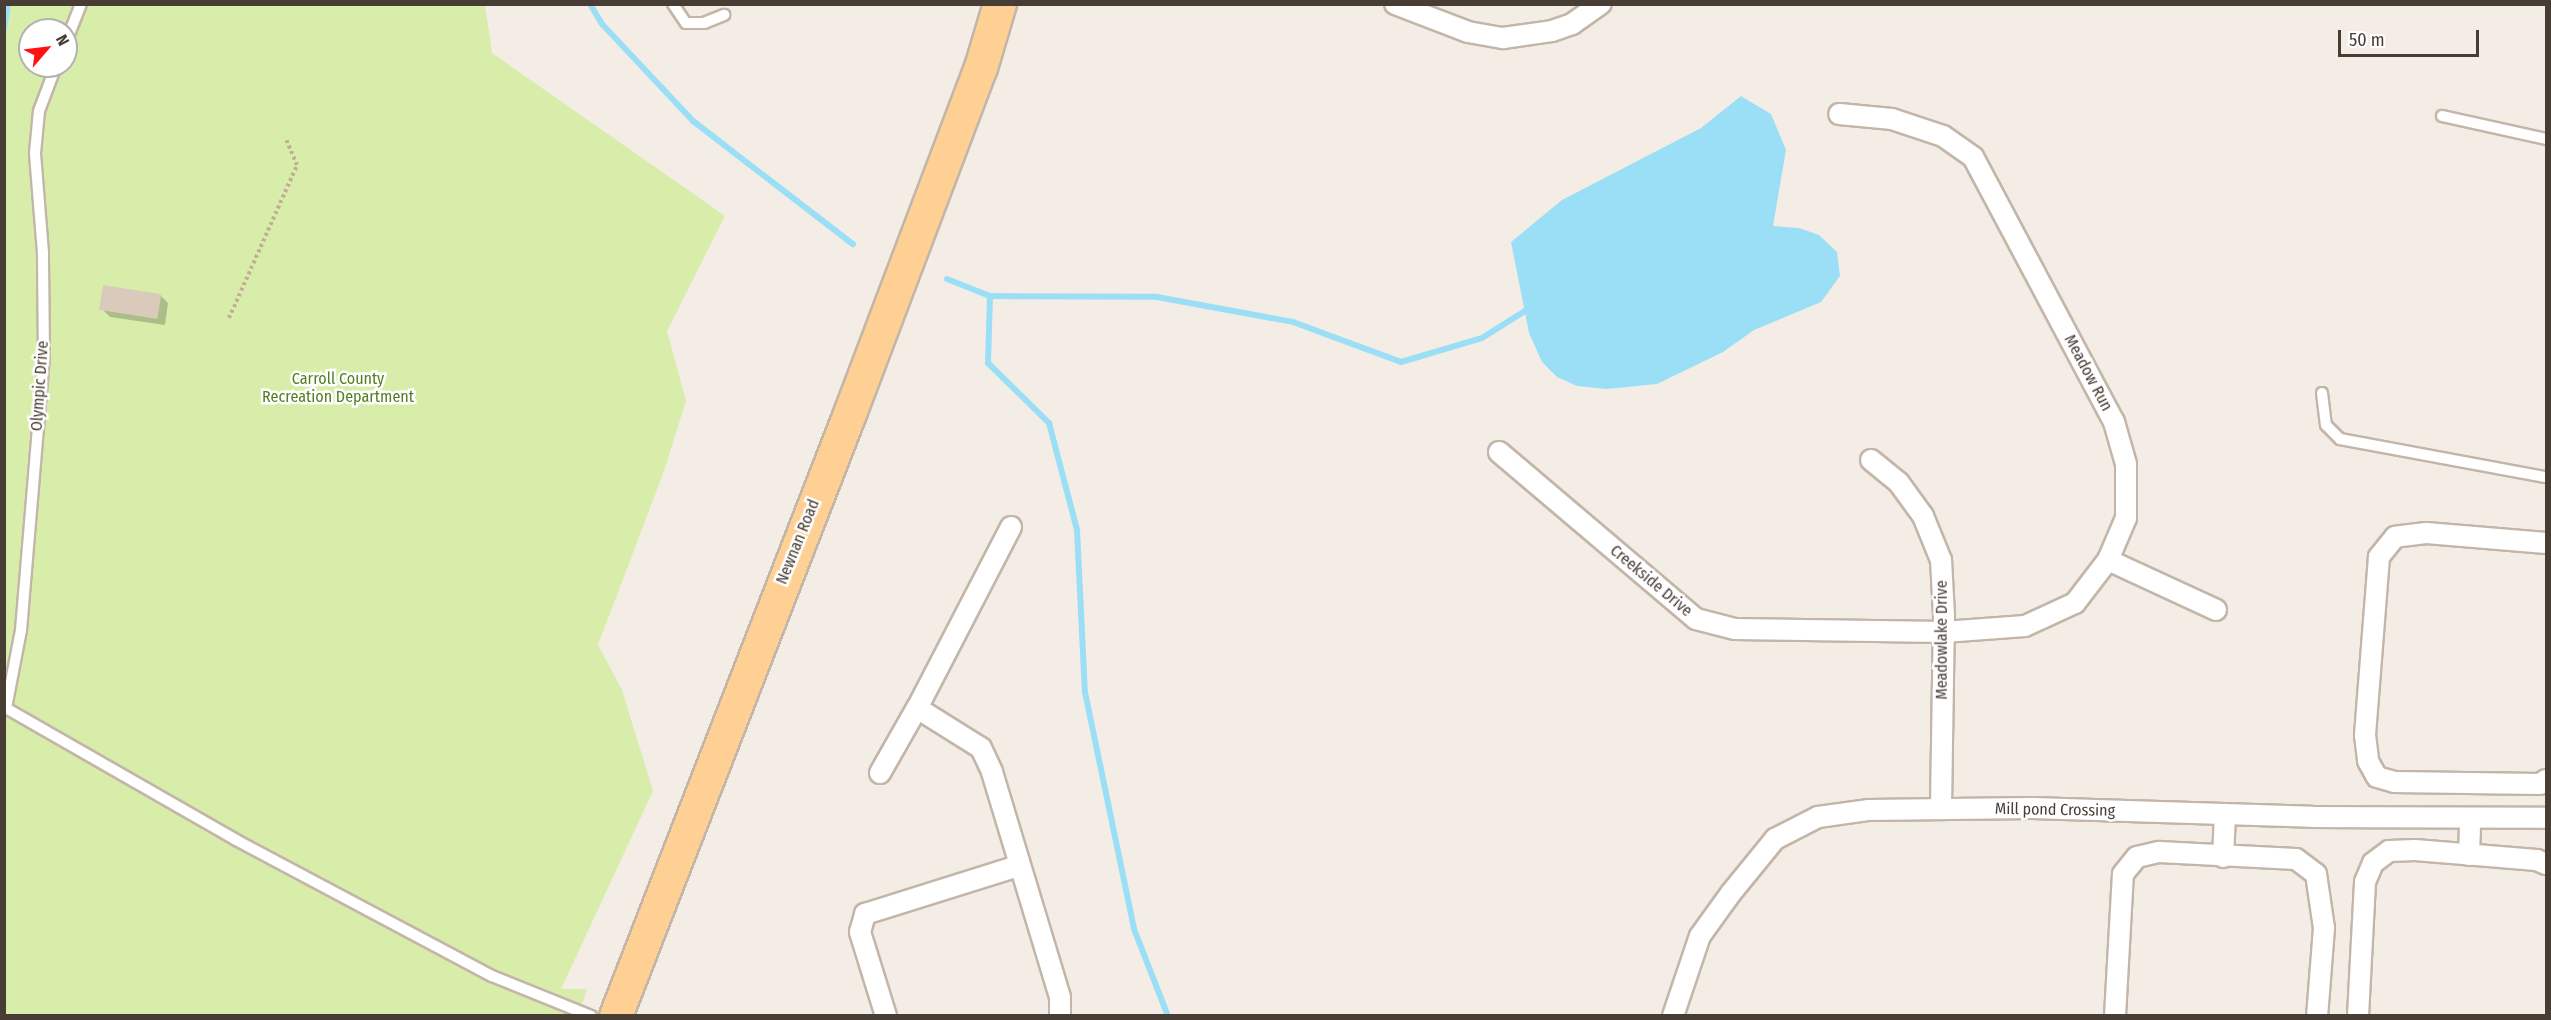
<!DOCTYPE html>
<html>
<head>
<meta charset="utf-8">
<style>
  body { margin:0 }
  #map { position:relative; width:2551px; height:1020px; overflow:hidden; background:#f4ede5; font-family:"Fira Sans Condensed",sans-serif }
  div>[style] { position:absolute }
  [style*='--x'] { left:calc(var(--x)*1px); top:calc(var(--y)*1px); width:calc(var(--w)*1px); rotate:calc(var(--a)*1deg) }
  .green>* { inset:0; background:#d8eda9 }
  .water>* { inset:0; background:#9bdff7 }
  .shadow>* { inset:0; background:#0003 }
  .stream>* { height:6px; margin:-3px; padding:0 3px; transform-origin:3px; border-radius:3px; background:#9bdff7 }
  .building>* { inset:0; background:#dacabc; transform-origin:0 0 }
  .path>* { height:4px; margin-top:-2px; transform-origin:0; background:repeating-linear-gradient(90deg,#c4ad96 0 3px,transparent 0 6px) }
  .roads { filter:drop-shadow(2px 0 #c3b6a9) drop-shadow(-2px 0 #c3b6a9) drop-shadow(0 2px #c3b6a9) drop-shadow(0 -2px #c3b6a9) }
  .service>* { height:10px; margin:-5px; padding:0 5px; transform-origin:5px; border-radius:5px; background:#fff }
  .minor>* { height:20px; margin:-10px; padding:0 10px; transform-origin:10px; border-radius:10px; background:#fff }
  .primary>* { height:32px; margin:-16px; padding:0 16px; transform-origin:16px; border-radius:16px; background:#ffd093 }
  span { translate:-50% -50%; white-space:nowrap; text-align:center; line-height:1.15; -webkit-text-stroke:5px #fff; paint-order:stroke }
  .street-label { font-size:16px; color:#473d34 }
  .park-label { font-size:16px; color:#537f21 }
  .frame { position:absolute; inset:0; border:6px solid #473d34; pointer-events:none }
  .north { position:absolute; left:18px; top:18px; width:60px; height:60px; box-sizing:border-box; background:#fff; border:2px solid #b5b1ae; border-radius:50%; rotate:62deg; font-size:16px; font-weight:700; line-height:24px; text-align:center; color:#473d34 }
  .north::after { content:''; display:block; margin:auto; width:21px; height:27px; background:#f11; clip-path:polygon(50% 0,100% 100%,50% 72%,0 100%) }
  .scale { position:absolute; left:2338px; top:30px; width:141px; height:27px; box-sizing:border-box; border:3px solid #473d34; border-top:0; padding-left:8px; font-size:18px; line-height:21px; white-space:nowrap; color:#473d34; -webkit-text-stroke:4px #fff; paint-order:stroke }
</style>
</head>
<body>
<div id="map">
  <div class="green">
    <div style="clip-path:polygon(evenodd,5px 5px,485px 5px,492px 53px,725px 216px,667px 331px,686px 401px,664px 471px,598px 645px,622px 690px,653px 791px,561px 989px,587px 989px,578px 1015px,5px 1016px,5px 5px,30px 30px,66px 30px,66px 66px,30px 66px,30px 30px)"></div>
  </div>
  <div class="water">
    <div style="clip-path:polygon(1741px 96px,1771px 114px,1786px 150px,1773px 226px,1799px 228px,1819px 235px,1837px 252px,1840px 276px,1821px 302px,1754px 330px,1723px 352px,1657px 384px,1607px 389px,1577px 386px,1557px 377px,1542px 362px,1529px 333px,1511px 242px,1562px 200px,1701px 128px)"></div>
  </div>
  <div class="shadow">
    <div style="clip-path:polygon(160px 295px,168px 303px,165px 325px,110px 317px,102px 309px)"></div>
  </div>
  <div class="stream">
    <div style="--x:590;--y:4;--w:23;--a:59"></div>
    <div style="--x:602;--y:24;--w:133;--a:46.8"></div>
    <div style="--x:693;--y:121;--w:202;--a:37.6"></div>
    <div style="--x:4;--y:29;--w:25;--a:-81"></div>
    <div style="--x:947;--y:279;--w:46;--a:21.6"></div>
    <div style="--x:990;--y:296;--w:167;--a:0.3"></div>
    <div style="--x:1157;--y:297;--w:138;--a:10.4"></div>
    <div style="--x:1293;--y:322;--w:115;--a:20.3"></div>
    <div style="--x:1401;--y:362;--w:84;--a:-16.5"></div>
    <div style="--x:1482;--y:338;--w:51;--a:-32.1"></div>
    <div style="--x:990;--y:296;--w:67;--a:91.7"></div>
    <div style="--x:988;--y:363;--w:86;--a:44.5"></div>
    <div style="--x:1049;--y:423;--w:111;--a:75.3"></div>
    <div style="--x:1077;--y:530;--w:162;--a:87.2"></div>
    <div style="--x:1085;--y:692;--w:242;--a:78.3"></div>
    <div style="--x:1134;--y:929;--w:93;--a:68.7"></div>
  </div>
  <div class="building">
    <div style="left:103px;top:285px;width:59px;height:25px;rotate:9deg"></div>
  </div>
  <div class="path">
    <div style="--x:229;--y:318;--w:167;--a:-66"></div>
    <div style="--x:297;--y:165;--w:28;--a:-113"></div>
  </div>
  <div class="roads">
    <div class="service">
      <div style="--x:673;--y:4;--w:23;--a:56"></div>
      <div style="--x:686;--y:23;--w:18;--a:0"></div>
      <div style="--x:704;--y:23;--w:22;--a:-22"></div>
      <div style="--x:66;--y:42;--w:41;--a:-68.5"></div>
      <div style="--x:2442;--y:116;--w:107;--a:12.5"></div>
      <div style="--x:2322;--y:393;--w:32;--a:83"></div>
      <div style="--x:2326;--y:425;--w:20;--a:45"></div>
      <div style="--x:2340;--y:439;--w:209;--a:10.5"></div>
      <div style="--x:4;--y:707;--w:267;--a:29.8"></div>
      <div style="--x:236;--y:840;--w:290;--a:28"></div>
      <div style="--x:492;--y:976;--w:107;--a:22"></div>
      <div style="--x:6;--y:708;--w:79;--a:-79.1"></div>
      <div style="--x:21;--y:630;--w:275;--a:-85.2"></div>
      <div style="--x:44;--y:356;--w:103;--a:-90.6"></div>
      <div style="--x:43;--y:253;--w:100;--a:-94.6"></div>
      <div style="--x:35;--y:153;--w:42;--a:-84.6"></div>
      <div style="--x:39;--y:111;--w:48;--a:-69.3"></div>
    </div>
    <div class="minor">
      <div style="--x:1395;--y:4;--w:78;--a:21"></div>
      <div style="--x:1468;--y:32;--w:36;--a:10"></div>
      <div style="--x:1503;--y:38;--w:49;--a:-8.1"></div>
      <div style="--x:1552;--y:31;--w:21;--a:-19"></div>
      <div style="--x:1572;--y:24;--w:35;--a:-35"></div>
      <div style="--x:1499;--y:452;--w:258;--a:40.3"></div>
      <div style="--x:1696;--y:619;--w:40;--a:14.4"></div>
      <div style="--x:1735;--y:629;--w:209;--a:0.8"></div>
      <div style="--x:1944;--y:632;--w:81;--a:-4.2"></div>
      <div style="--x:2025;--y:626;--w:55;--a:-24.7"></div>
      <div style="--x:2075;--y:603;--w:54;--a:-52.5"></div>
      <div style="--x:2108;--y:560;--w:46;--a:-66.8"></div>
      <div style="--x:2126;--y:518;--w:54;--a:-90"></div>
      <div style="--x:2126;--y:464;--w:44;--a:-105.9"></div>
      <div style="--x:2114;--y:422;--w:300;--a:-118"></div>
      <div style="--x:1973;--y:157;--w:37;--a:-145"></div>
      <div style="--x:1943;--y:136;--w:54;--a:-161.6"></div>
      <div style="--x:1892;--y:119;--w:53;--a:-174.6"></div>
      <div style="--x:1871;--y:460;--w:36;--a:39"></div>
      <div style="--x:1899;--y:483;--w:41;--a:54"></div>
      <div style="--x:1923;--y:516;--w:48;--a:67.8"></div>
      <div style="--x:1941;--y:560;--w:55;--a:86.9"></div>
      <div style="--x:1944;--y:615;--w:194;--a:90.9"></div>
      <div style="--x:1011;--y:527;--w:204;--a:117.4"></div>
      <div style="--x:917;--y:708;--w:75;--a:32"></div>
      <div style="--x:981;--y:748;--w:26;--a:65"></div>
      <div style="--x:992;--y:772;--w:235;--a:73.2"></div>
      <div style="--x:1060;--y:997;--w:19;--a:90"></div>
      <div style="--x:2546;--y:543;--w:120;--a:-175.2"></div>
      <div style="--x:2426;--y:533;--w:31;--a:173"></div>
      <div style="--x:2395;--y:537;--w:26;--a:129"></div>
      <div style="--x:2379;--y:557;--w:179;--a:94.5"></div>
      <div style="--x:2365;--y:735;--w:26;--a:83"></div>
      <div style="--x:2368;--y:761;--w:18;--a:61"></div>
      <div style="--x:2377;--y:777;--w:18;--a:16"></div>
      <div style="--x:2394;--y:782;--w:146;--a:0.8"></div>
      <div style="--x:2540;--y:784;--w:7;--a:-34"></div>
      <div style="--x:2108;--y:560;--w:119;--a:24.8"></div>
      <div style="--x:880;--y:773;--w:75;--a:-60.4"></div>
      <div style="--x:2469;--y:855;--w:37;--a:-88"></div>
      <div style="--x:2223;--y:857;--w:43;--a:-87.3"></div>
      <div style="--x:886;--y:1016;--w:88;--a:-107.2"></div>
      <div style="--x:860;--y:932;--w:19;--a:-74"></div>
      <div style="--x:865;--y:914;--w:160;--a:-17.4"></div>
      <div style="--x:1673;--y:1016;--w:84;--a:-71.4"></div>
      <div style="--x:1700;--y:936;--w:53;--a:-54.2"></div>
      <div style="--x:1731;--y:893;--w:70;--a:-50.8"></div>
      <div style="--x:1775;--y:839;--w:48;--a:-27.1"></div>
      <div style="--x:1818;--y:817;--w:50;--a:-8"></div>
      <div style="--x:1868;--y:810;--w:164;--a:-0.7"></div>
      <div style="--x:2032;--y:808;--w:280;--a:1.8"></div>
      <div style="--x:2312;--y:817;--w:234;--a:0.2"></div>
      <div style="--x:2115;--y:1016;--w:142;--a:-86.8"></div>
      <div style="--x:2123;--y:874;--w:22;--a:-51"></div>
      <div style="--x:2137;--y:857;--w:23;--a:-13"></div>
      <div style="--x:2159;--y:852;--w:137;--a:2.9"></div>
      <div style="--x:2296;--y:859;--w:25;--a:37"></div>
      <div style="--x:2316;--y:874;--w:55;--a:81.6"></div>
      <div style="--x:2324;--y:928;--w:88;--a:94.5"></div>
      <div style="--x:2358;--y:1016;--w:134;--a:-87"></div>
      <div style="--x:2365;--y:882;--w:21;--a:-67"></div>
      <div style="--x:2373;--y:863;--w:20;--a:-37"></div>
      <div style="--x:2389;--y:851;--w:26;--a:-2"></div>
      <div style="--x:2415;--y:850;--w:122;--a:4.7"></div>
      <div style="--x:2537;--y:860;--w:10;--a:24"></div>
    </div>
    <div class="primary">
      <div style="--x:616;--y:1016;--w:646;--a:-68.76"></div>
      <div style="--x:850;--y:414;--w:370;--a:-69.3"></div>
      <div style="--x:981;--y:68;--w:67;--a:-73.5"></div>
    </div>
  </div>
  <div class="street-label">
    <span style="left:2088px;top:373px;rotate:62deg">Meadow Run</span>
    <span style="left:40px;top:386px;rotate:-86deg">Olympic Drive</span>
    <span style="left:798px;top:542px;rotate:-68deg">Newnan Road</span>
    <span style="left:1651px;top:581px;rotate:40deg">Creekside Drive</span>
    <span style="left:1942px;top:640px;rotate:-90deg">Meadowlake Drive</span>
    <span style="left:2055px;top:810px;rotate:1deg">Mill pond Crossing</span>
  </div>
  <div class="park-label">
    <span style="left:338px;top:388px">Carroll County<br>Recreation Department</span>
  </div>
  <div class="frame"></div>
  <div class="north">N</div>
  <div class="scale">50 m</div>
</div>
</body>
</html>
